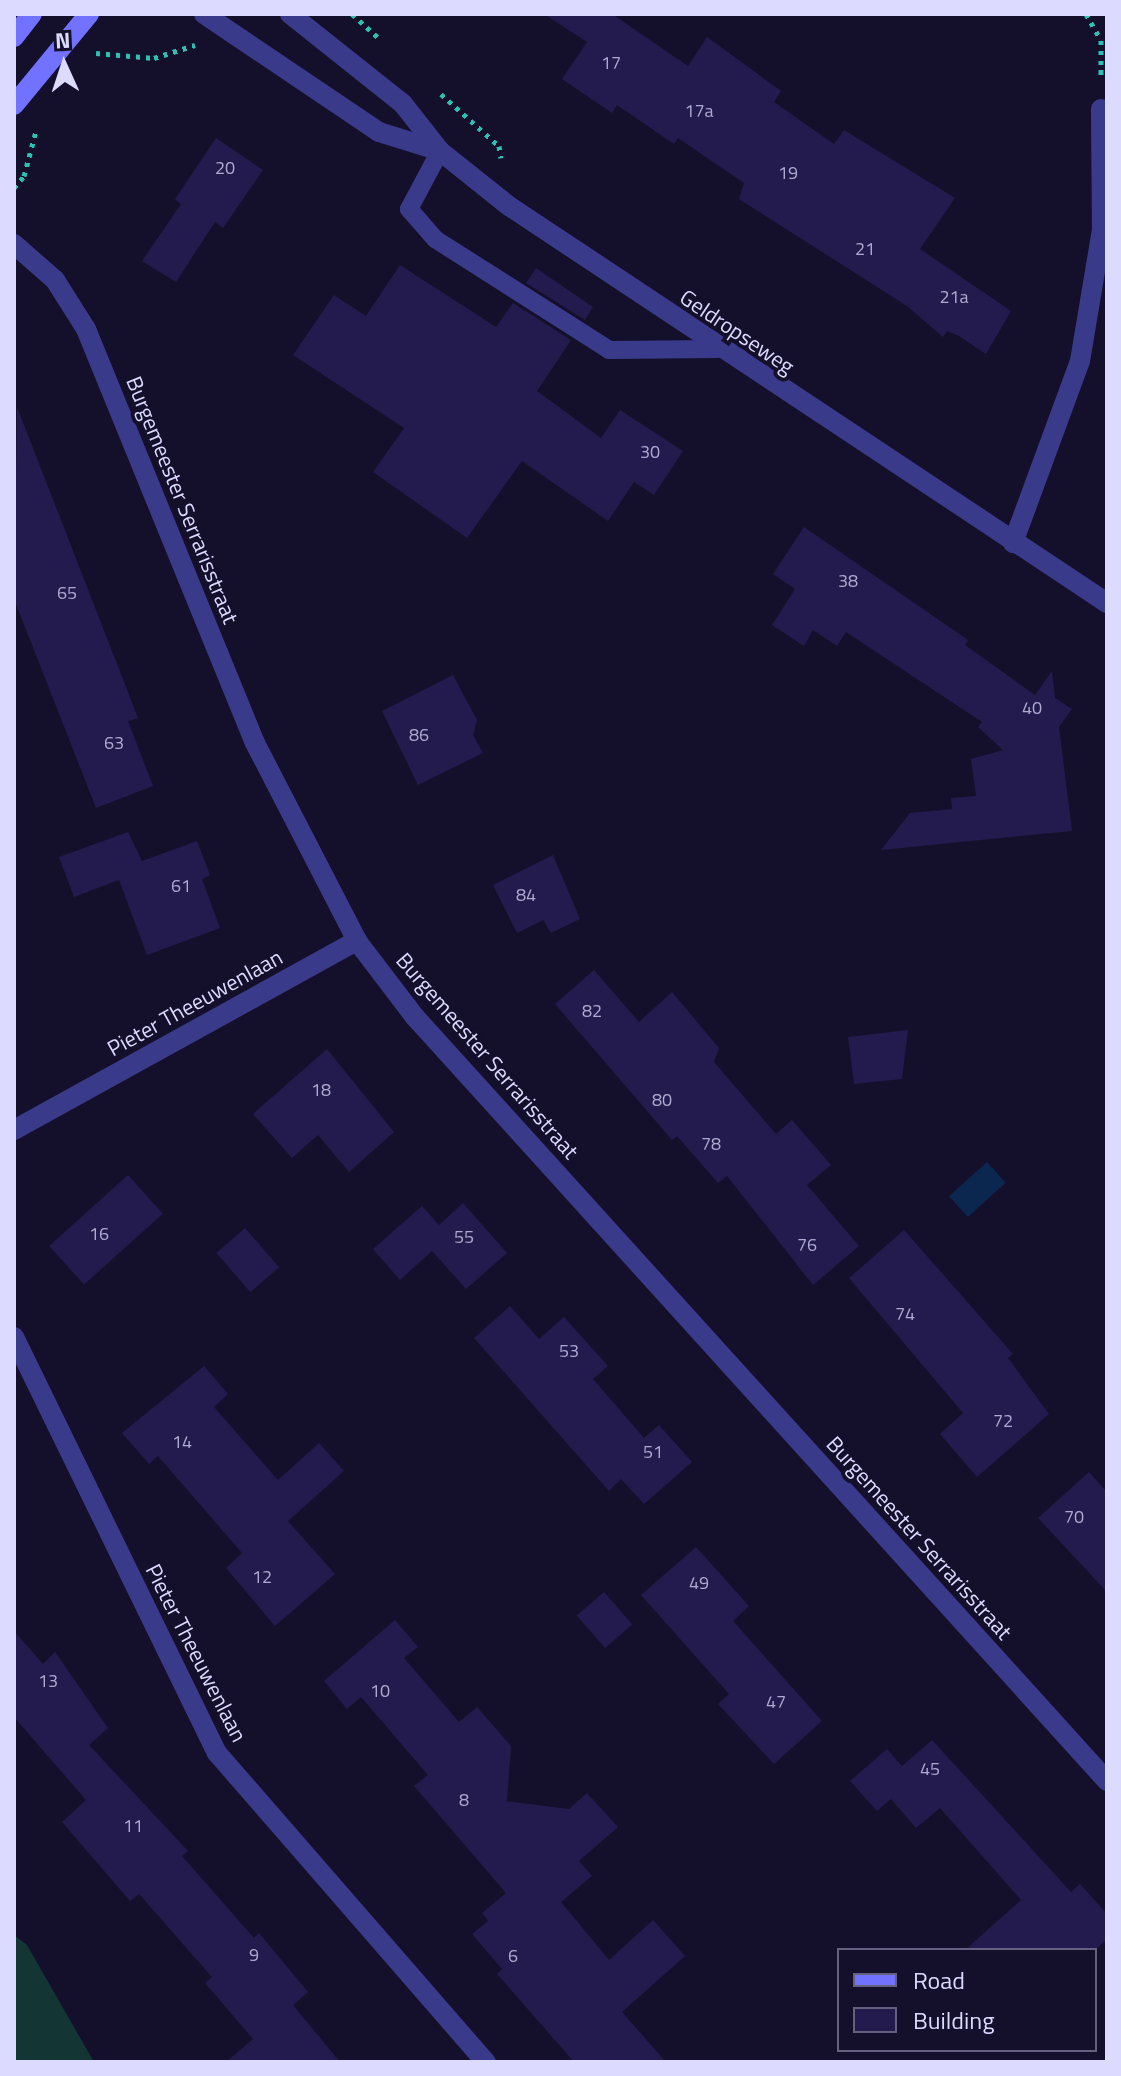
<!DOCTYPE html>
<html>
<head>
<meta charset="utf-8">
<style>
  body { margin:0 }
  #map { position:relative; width:1121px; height:2076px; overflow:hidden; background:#14102b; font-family:"Titillium Web",sans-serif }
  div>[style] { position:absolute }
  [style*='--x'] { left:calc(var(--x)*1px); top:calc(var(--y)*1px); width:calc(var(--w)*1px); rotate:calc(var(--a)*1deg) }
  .green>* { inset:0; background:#133533 }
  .water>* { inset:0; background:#0b264f; transform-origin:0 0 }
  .building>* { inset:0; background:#231b4d; transform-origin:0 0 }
  .path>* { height:5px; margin-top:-2.5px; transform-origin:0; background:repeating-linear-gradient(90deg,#2cc1b2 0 4px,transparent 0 10px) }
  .service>* { height:18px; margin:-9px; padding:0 9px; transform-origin:9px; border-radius:9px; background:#3a3a8b }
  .minor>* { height:20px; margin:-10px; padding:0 10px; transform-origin:10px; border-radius:10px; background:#3a3a8b }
  .tertiary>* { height:20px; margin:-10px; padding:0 10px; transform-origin:10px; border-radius:10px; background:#3a3a8b }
  .secondary>* { height:20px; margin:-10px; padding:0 10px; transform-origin:10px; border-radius:10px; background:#7172ff }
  span { translate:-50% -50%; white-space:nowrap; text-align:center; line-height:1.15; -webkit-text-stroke:8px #14102b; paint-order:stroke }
  .number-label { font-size:18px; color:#aeaad2 }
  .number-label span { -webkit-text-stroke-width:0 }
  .street-label { font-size:22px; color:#dddaff }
  .frame { position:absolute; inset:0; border:16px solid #dddaff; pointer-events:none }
  .legend { position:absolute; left:837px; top:1948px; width:260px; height:104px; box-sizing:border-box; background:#14102b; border:2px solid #646180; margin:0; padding:10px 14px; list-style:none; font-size:24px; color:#dddaff }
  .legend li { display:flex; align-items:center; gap:16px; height:40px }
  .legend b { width:40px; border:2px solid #646180 }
  .north { position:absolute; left:24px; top:24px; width:80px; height:80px; -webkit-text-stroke:6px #14102b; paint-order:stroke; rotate:357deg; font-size:22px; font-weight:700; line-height:32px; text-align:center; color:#dddaff }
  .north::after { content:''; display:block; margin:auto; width:28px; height:36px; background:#dddaff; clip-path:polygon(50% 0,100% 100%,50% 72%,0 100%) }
</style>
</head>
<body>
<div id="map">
  <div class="green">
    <div style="clip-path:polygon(14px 1935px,27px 1945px,94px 2062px,14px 2062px)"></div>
  </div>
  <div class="water">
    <div style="left:987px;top:1162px;width:28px;height:51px;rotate:48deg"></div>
  </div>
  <div class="building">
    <div style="clip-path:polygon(544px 14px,612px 14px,688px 66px,707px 37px,781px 91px,774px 102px,834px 144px,844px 130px,955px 198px,920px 249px,1011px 311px,986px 354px,959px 336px,947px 331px,943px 337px,907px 306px,739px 199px,744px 183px,678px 138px,674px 144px,617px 105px,612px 113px,562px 79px,587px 42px)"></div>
    <div style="clip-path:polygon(216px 138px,263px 170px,223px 228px,215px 222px,176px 282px,142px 261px,181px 204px,175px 199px)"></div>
    <div style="clip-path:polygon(400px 265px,496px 327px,513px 303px,571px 340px,537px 391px,601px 438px,620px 410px,683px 451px,654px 495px,634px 482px,608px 521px,522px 461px,467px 538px,373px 472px,404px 428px,293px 355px,334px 295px,366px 316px)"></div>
    <div style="clip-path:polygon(536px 268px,593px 307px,585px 320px,526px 283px)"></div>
    <div style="clip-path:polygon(17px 407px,138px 718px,128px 721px,153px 786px,96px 808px,14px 599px)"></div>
    <div style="clip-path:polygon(804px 527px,968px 640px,965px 645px,1035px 695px,1052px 671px,1055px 698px,1072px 709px,1059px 727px,1072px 831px,881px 850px,910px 813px,952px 809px,951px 798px,976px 796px,971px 759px,1003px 750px,978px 727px,982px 722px,846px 632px,837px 646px,813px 630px,804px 646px,772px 625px,795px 589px,773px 574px)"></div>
    <div style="clip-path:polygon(453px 675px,477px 720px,473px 735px,483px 753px,418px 785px,382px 711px)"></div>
    <div style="clip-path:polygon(128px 832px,142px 861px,197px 841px,210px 875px,202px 879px,220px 928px,147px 955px,119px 880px,74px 897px,59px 857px)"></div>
    <div style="clip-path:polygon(553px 855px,580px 919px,551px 933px,543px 920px,517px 933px,493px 885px)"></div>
    <div style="clip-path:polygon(594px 970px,639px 1022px,672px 992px,719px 1048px,714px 1062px,776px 1134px,792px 1120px,831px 1165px,807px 1185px,859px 1246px,813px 1285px,727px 1176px,718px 1183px,677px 1136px,672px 1140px,555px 1004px)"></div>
    <div style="clip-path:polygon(908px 1030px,902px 1079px,854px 1084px,848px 1037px)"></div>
    <div style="clip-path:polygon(327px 1049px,394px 1132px,349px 1172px,318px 1135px,292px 1158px,253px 1114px)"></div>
    <div style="left:128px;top:1175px;width:52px;height:106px;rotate:48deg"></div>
    <div style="clip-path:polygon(463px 1203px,507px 1253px,466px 1289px,432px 1251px,400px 1280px,373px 1249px,422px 1206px,439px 1225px)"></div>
    <div style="left:245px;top:1228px;width:52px;height:38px;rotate:49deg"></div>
    <div style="clip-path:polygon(904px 1230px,1013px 1354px,1008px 1358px,1049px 1414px,977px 1477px,940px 1434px,963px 1413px,849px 1278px)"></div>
    <div style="clip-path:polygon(510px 1306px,539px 1339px,564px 1317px,608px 1366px,593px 1379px,644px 1438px,659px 1425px,692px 1462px,644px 1504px,621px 1479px,609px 1491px,474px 1338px)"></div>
    <div style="clip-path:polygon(204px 1366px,228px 1394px,214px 1407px,278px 1480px,319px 1443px,344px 1471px,288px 1521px,335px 1574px,275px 1626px,226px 1568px,242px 1553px,158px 1456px,149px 1464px,122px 1433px)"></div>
    <div style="clip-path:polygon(1089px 1472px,1107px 1492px,1107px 1592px,1038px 1518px)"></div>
    <div style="clip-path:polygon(696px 1547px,749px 1606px,733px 1621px,822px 1721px,774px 1764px,718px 1704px,729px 1694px,641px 1595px)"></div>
    <div style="left:604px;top:1592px;width:43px;height:36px;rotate:49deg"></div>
    <div style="clip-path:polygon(395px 1620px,418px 1647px,404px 1658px,459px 1722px,477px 1707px,511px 1746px,507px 1801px,569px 1809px,587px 1793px,618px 1827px,579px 1861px,592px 1876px,561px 1902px,609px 1960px,653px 1920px,685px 1956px,622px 2012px,666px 2062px,574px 2062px,497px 1974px,502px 1969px,472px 1934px,488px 1921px,482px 1913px,506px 1893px,414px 1786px,428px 1775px,361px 1697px,347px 1709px,324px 1681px)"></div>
    <div style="clip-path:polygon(14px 1631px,43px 1664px,55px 1652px,108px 1728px,89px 1745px,188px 1851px,182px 1856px,254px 1938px,259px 1933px,308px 1992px,293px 2005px,340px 2062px,226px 2062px,253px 2039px,205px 1983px,212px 1977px,139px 1894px,130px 1901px,62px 1822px,86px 1800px,14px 1717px)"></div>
    <div style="clip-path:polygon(932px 1740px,1071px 1892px,1080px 1884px,1107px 1914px,1107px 1939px,1095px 1950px,965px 1950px,1021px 1900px,940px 1808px,916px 1828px,891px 1799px,877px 1811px,850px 1781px,887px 1749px,902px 1766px)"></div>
  </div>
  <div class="path">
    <div style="--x:352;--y:14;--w:38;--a:42"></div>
    <div style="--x:1086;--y:14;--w:30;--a:60"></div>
    <div style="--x:1101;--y:40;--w:37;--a:90"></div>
    <div style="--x:96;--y:53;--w:58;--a:4.9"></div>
    <div style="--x:154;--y:58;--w:43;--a:-17.6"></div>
    <div style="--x:441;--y:94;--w:78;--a:41.9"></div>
    <div style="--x:499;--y:146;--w:12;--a:81"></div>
    <div style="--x:14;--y:188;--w:16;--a:-50"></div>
    <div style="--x:24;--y:176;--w:47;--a:-75.1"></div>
  </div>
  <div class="service">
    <div style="--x:440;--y:151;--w:66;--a:118.1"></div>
    <div style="--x:409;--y:209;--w:40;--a:49"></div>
    <div style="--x:435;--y:239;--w:206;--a:32.5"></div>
    <div style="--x:609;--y:350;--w:109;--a:-0.5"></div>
  </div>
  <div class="minor">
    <div style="--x:14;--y:244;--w:55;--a:41.3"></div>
    <div style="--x:55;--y:280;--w:58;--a:57.7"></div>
    <div style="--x:86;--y:329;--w:447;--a:67.8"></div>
    <div style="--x:255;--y:743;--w:223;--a:62.7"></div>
    <div style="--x:357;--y:941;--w:96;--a:52.7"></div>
    <div style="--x:415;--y:1017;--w:1031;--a:47.83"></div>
    <div style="--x:1013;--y:543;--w:194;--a:-69.8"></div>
    <div style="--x:1080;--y:361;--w:133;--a:-80.5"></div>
    <div style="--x:1102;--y:230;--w:121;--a:-90.5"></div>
    <div style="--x:14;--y:1130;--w:392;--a:-28.9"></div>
    <div style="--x:14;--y:1337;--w:463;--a:64"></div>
    <div style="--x:217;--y:1753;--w:410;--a:49"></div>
  </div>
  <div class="tertiary">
    <div style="--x:204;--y:14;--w:211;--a:34"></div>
    <div style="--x:379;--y:132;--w:64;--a:17.3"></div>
    <div style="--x:290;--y:14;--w:144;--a:38.5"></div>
    <div style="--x:403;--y:104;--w:60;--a:51.8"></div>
    <div style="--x:440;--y:151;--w:88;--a:38.6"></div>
    <div style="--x:509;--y:206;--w:718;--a:33.58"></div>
  </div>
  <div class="secondary">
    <div style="--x:14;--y:37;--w:29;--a:-52"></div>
    <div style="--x:14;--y:105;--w:118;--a:-50.5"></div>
  </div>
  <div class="number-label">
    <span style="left:611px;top:63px">17</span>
    <span style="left:699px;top:111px">17a</span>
    <span style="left:225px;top:168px">20</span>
    <span style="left:788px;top:173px">19</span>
    <span style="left:865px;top:249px">21</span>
    <span style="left:954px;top:297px">21a</span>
    <span style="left:650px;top:452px">30</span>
    <span style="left:848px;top:581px">38</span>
    <span style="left:67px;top:593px">65</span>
    <span style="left:1032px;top:708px">40</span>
    <span style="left:419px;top:735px">86</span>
    <span style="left:114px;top:743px">63</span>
    <span style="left:181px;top:886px">61</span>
    <span style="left:526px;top:895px">84</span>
    <span style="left:592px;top:1011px">82</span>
    <span style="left:321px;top:1090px">18</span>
    <span style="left:662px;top:1100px">80</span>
    <span style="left:711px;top:1144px">78</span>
    <span style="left:99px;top:1234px">16</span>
    <span style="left:464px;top:1237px">55</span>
    <span style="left:807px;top:1245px">76</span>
    <span style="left:905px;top:1314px">74</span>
    <span style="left:569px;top:1351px">53</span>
    <span style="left:1003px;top:1421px">72</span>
    <span style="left:182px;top:1442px">14</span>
    <span style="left:653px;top:1452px">51</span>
    <span style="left:1074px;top:1517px">70</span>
    <span style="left:262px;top:1577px">12</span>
    <span style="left:699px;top:1583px">49</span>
    <span style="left:48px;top:1681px">13</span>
    <span style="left:380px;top:1691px">10</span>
    <span style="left:776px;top:1702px">47</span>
    <span style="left:930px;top:1769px">45</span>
    <span style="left:464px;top:1800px">8</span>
    <span style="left:133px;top:1826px">11</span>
    <span style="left:254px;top:1955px">9</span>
    <span style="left:513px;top:1956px">6</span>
  </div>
  <div class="street-label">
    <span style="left:737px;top:332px;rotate:34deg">Geldropseweg</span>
    <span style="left:182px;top:500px;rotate:68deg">Burgemeester Serrarisstraat</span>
    <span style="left:195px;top:1003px;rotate:-29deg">Pieter Theeuwenlaan</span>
    <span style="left:487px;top:1056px;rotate:49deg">Burgemeester Serrarisstraat</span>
    <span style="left:919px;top:1538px;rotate:48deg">Burgemeester Serrarisstraat</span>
    <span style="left:196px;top:1653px;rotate:63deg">Pieter Theeuwenlaan</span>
  </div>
  <div class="frame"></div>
  <ul class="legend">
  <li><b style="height:10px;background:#7172ff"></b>Road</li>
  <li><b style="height:22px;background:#231b4d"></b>Building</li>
  </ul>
  <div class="north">N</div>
</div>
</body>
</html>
